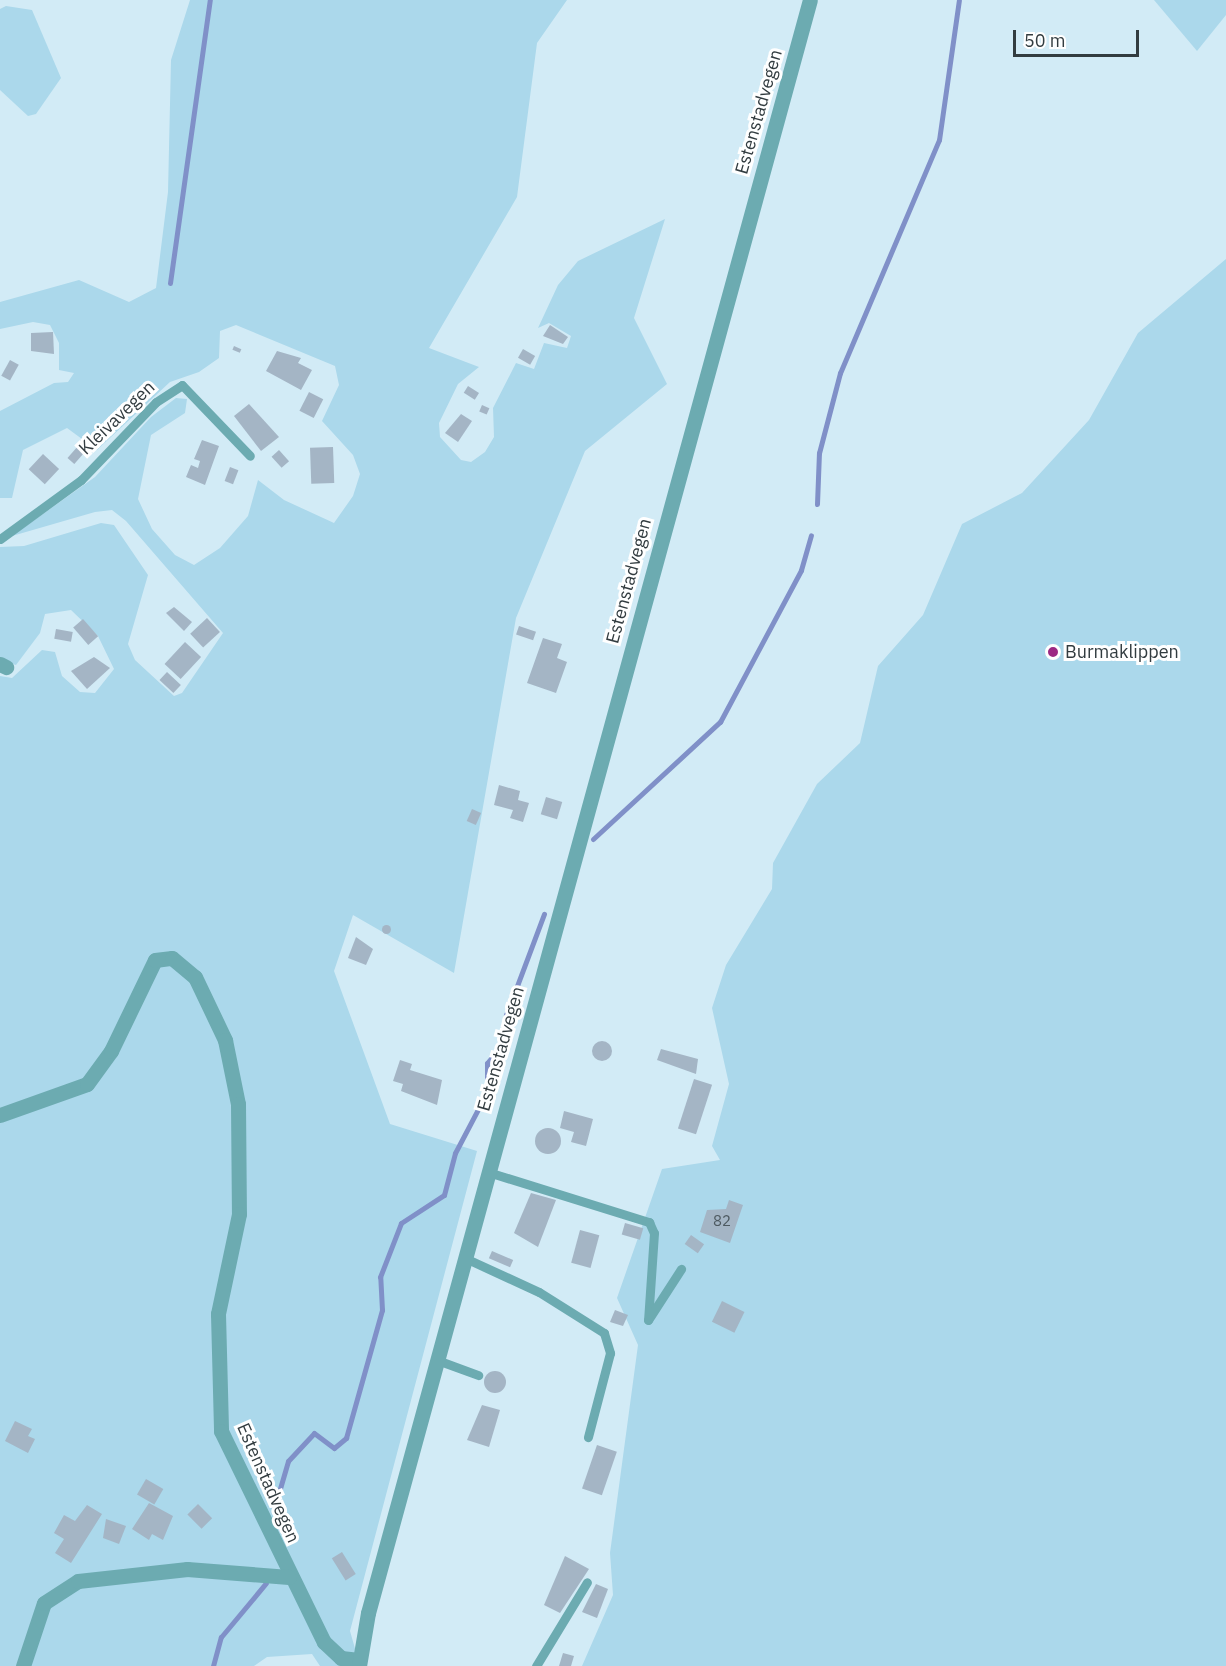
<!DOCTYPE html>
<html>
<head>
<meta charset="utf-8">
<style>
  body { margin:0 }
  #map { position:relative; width:1226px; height:1666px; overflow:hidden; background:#d2ebf6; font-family:"IBM Plex Sans",sans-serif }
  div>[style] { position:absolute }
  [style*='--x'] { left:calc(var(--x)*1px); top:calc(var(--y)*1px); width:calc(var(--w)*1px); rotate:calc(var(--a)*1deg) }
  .green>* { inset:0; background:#abd8eb }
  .stream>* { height:5px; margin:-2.5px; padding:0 2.5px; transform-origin:2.5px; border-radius:2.5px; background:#8090c8 }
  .building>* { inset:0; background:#a4b5c5; transform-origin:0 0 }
  .round { border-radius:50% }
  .lane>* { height:9px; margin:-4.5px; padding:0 4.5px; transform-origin:4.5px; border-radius:4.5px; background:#6cabb1 }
  .street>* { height:15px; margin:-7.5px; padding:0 7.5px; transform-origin:7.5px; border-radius:7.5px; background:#6cabb1 }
  .dots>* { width:16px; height:16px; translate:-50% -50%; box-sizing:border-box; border:3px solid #fff; border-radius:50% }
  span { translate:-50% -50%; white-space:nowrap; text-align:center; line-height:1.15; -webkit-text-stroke:6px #fff; paint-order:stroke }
  .number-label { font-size:15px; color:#4e5a61 }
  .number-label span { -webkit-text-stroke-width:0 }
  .street-label { font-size:18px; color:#323c40 }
  .poi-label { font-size:18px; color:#323c40 }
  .left { translate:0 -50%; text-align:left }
  .scale { position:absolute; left:1013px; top:30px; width:126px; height:27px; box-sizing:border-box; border:3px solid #323c40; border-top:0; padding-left:8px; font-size:18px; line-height:21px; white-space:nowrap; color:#323c40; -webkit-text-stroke:4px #fff; paint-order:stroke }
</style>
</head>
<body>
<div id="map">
  <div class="green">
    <div style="clip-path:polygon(190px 0,567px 0,537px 43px,517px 197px,429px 348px,479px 367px,458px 384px,439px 423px,440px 437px,461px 460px,471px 462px,485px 452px,494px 437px,493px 408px,516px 363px,534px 369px,544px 343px,567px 348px,571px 336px,549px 323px,538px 328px,558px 285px,578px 261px,665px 219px,634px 318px,667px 384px,585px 451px,516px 618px,454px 973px,353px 915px,334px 971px,390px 1124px,477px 1151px,350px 1631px,360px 1666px,320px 1666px,312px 1654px,267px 1657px,254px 1666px,0 1666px,0 676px,12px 678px,42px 650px,55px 652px,62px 676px,80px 692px,95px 693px,114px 669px,98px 636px,71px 610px,45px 614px,40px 633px,16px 665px,0 660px,0 547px,24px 546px,101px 523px,114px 525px,148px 575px,128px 644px,135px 660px,174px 696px,182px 693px,223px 633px,126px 521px,112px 510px,95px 512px,12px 536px,95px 477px,151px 417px,176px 398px,187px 399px,185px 413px,151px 435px,138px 499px,152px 529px,175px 555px,194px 565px,220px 548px,248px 516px,258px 480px,284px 500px,334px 523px,353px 496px,360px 474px,353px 455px,322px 421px,339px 385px,335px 366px,236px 325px,220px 331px,219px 358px,199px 372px,170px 382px,97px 450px,67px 428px,23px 450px,12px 498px,0 498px,0 411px,54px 383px,68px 382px,74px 373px,59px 370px,59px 343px,50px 325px,33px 322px,0 329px,0 302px,79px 280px,129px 302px,156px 288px,168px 192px,171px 60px)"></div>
    <div style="clip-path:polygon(1154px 0,1226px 0,1226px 15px,1197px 51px)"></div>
    <div style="clip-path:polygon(6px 6px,32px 10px,61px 78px,36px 114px,28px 116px,0 90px,0 9px)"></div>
    <div style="clip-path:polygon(1226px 259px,1226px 1666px,582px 1666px,613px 1595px,610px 1553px,638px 1345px,617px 1298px,662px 1169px,720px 1160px,712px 1146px,729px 1084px,712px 1008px,726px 965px,772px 889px,773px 863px,817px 784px,860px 743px,878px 666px,923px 615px,962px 524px,1022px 493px,1089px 420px,1138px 333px)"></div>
  </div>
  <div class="stream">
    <div style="--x:170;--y:283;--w:286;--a:-82"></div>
    <div style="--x:817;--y:504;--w:51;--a:-87.8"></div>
    <div style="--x:819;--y:453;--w:83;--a:-75.3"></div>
    <div style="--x:840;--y:373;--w:253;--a:-67"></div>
    <div style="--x:939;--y:140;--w:141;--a:-81.9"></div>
    <div style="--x:593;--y:839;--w:173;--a:-42.7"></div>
    <div style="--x:720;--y:722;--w:172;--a:-61.9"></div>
    <div style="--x:801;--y:570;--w:36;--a:-74"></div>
    <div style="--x:274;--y:1509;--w:50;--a:-73.7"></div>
    <div style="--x:288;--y:1461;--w:38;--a:-47"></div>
    <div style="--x:314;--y:1433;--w:25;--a:37"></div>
    <div style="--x:334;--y:1448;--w:16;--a:-40"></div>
    <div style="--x:346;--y:1438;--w:133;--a:-74.3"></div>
    <div style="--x:382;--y:1310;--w:33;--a:-93"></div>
    <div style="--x:380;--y:1277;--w:58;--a:-68.7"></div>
    <div style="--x:401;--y:1223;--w:51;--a:-33.1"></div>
    <div style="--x:444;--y:1195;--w:43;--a:-75.3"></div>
    <div style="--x:455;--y:1153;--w:69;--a:-62.3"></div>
    <div style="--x:487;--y:1092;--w:29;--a:-90"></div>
    <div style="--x:487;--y:1063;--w:26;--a:-50"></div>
    <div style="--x:504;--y:1043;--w:28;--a:-86"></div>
    <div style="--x:506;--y:1015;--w:108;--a:-69.4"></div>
    <div style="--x:213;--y:1666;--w:30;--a:-75"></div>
    <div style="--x:221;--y:1637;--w:70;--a:-50.2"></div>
  </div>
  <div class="building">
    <div style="clip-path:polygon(550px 325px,568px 337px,563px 344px,543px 336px)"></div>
    <div style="clip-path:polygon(53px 332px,54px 354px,31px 351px,31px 333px)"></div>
    <div style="left:234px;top:346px;width:8px;height:4px;rotate:23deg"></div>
    <div style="left:523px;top:349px;width:14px;height:10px;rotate:30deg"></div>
    <div style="clip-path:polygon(277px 351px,301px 358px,298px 363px,312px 370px,301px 390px,266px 371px)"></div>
    <div style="left:10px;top:360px;width:10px;height:18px;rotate:29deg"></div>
    <div style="left:468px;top:386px;width:13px;height:8px;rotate:32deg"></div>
    <div style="left:309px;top:392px;width:16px;height:21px;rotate:27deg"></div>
    <div style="clip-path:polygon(249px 404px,279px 437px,261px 451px,234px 416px)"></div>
    <div style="left:482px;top:405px;width:8px;height:7px;rotate:23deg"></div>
    <div style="clip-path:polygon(461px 414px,472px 421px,458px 442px,445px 433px)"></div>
    <div style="clip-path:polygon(202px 440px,219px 446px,205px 485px,186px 477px,191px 465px,198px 468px,200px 461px,194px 459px)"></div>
    <div style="left:78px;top:446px;width:9px;height:16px;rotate:41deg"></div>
    <div style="left:333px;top:447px;width:36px;height:23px;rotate:88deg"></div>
    <div style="left:279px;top:450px;width:15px;height:10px;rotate:48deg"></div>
    <div style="left:43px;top:454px;width:22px;height:21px;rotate:43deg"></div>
    <div style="left:230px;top:467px;width:9px;height:15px;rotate:21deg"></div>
    <div style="clip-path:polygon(174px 607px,192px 622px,184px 631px,166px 613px)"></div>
    <div style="left:207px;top:618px;width:19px;height:23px;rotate:47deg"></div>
    <div style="left:83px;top:619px;width:23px;height:13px;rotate:49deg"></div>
    <div style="left:519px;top:626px;width:18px;height:9px;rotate:19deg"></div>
    <div style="left:56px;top:629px;width:17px;height:10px;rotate:10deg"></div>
    <div style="clip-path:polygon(543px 638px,562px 644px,557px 658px,567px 662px,556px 693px,527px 683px)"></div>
    <div style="left:185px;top:642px;width:22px;height:30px;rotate:43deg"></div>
    <div style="clip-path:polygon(94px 657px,110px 668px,87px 689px,71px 671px)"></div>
    <div style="left:167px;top:672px;width:19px;height:11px;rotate:43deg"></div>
    <div style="clip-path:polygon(499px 785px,520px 791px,518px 800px,529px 803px,523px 822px,510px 818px,513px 810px,494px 805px)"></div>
    <div style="left:546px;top:797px;width:17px;height:18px;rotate:17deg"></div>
    <div style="left:472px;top:809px;width:10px;height:13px;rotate:24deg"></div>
    <div class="round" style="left:381.5px;top:924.5px;width:9px;height:9px"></div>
    <div style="clip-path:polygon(356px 937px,373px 949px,366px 965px,348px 958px)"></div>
    <div class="round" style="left:592px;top:1041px;width:20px;height:20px"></div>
    <div style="clip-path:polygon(661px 1049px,698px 1059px,696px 1074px,657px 1060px)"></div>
    <div style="clip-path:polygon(400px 1060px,412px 1064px,410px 1070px,442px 1080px,437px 1105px,401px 1091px,403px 1084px,393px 1081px)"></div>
    <div style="left:694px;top:1079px;width:19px;height:52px;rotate:18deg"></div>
    <div style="clip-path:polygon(564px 1111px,593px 1119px,586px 1146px,571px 1142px,574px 1132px,560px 1128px)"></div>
    <div class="round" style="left:535px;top:1128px;width:26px;height:26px"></div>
    <div style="clip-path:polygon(531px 1193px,556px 1200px,538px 1247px,514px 1233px)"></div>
    <div style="clip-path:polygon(729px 1200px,743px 1205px,730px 1243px,700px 1232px,707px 1210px,726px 1209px)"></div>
    <div style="left:625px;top:1223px;width:19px;height:12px;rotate:16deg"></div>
    <div style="left:580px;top:1230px;width:20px;height:34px;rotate:15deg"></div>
    <div style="left:691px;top:1235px;width:16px;height:11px;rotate:35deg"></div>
    <div style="left:492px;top:1251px;width:23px;height:8px;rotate:23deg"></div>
    <div style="left:722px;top:1301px;width:25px;height:23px;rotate:26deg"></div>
    <div style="clip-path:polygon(615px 1310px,628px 1315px,623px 1326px,610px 1322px)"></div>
    <div class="round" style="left:484px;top:1371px;width:22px;height:22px"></div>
    <div style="clip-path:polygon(482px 1405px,500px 1410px,489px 1447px,467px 1440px)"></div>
    <div style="clip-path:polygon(15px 1421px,32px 1429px,28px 1436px,35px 1439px,28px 1453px,5px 1441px)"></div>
    <div style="left:597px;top:1445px;width:21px;height:46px;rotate:19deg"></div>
    <div style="left:146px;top:1479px;width:20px;height:18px;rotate:30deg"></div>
    <div style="clip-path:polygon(149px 1503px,173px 1516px,163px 1540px,152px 1534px,149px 1540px,132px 1529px)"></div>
    <div style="left:198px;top:1504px;width:20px;height:15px;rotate:45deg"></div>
    <div style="clip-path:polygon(87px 1505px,102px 1514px,71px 1563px,55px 1553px,64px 1539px,54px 1533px,64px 1515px,75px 1521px)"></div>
    <div style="clip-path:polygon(106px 1519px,126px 1526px,119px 1544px,103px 1538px)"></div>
    <div style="left:342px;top:1552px;width:26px;height:12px;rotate:58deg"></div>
    <div style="clip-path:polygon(565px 1556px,589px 1569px,560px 1613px,544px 1605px)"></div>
    <div style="clip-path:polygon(596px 1584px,608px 1589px,597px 1618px,582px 1612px)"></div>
    <div style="clip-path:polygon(563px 1653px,574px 1656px,571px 1666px,559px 1666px)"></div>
  </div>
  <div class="lane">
    <div style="--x:0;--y:539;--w:100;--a:-36.1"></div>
    <div style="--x:81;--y:480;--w:108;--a:-46.1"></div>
    <div style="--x:156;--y:402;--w:31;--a:-33"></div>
    <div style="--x:182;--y:385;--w:98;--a:46.2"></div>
    <div style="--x:488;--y:1172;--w:169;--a:17.3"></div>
    <div style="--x:649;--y:1222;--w:12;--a:66"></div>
    <div style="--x:654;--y:1233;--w:87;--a:93.9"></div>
    <div style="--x:465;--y:1258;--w:81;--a:24.7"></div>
    <div style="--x:539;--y:1292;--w:77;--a:32.2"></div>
    <div style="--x:604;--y:1333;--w:21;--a:73"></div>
    <div style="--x:610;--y:1353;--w:87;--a:104.7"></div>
    <div style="--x:648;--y:1320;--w:61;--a:-57.1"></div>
    <div style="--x:437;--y:1360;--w:44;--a:20.1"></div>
    <div style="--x:536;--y:1666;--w:98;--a:-58.7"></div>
  </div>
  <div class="street">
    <div style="--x:0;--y:664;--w:7;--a:27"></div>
    <div style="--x:0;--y:1115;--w:92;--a:-19.6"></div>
    <div style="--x:87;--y:1084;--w:41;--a:-54"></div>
    <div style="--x:111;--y:1051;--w:101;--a:-64.2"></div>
    <div style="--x:155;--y:960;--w:17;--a:-7"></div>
    <div style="--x:172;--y:958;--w:30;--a:40"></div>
    <div style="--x:195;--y:977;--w:70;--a:64.5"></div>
    <div style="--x:225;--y:1040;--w:65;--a:78.5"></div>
    <div style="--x:238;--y:1104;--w:110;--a:89.5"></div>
    <div style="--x:239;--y:1214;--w:102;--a:101.9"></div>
    <div style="--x:218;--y:1314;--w:117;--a:88.5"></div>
    <div style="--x:221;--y:1431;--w:235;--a:64"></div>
    <div style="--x:324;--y:1642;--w:23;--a:43"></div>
    <div style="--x:341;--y:1658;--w:18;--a:6"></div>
    <div style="--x:23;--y:1666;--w:66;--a:-71.6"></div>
    <div style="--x:44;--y:1603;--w:40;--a:-32.9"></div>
    <div style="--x:78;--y:1581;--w:110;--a:-6.3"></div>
    <div style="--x:187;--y:1569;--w:102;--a:4.5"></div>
    <div style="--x:359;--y:1666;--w:54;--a:-80.4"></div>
    <div style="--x:368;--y:1613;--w:1672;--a:-74.68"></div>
  </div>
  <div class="dots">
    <div style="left:1053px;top:652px;background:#9c2883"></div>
  </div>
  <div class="number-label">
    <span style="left:722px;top:1221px">82</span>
  </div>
  <div class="street-label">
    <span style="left:759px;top:112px;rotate:-74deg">Estenstadvegen</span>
    <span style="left:117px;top:418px;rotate:-44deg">Kleivavegen</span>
    <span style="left:629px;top:581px;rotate:-75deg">Estenstadvegen</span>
    <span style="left:501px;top:1049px;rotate:-74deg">Estenstadvegen</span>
    <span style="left:268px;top:1483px;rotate:66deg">Estenstadvegen</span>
  </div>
  <div class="poi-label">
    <span class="left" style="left:1065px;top:652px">Burmaklippen</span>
  </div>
  <div class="scale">50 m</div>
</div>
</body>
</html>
